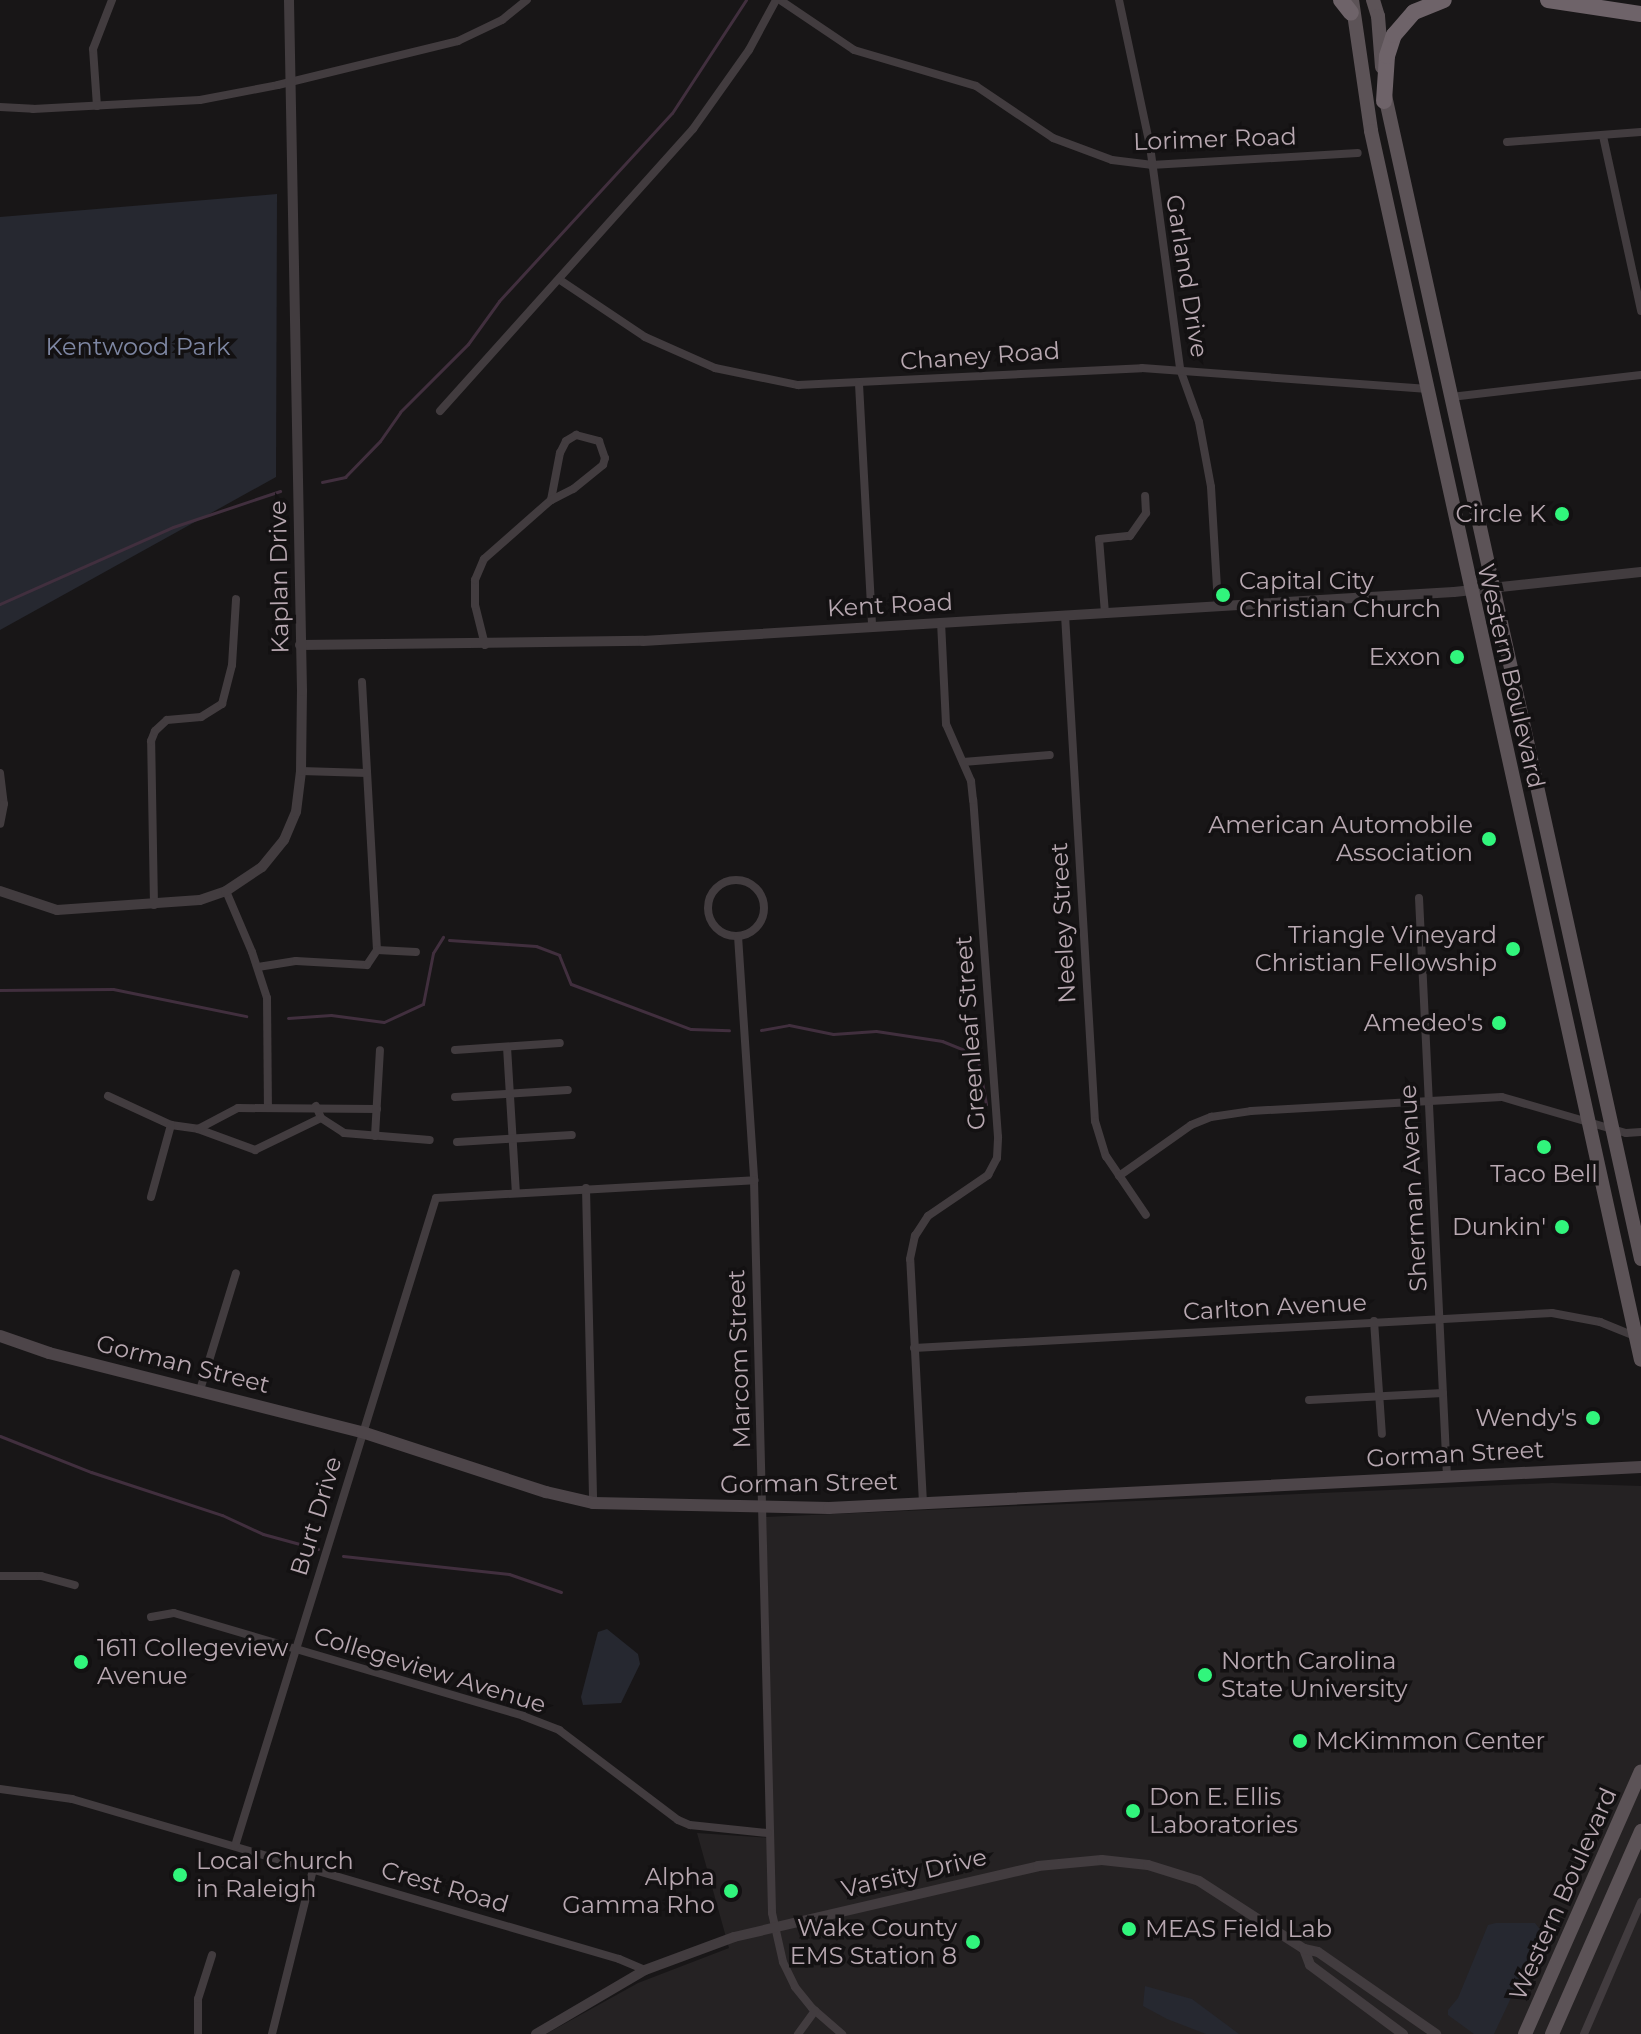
<!DOCTYPE html>
<html>
<head>
<meta charset="utf-8">
<style>
  body { margin:0 }
  #map { position:relative; width:1641px; height:2034px; overflow:hidden; background:#181617; font-family:Montserrat,sans-serif }
  div>[style] { position:absolute }
  [style*='--x'] { left:calc(var(--x)*1px); top:calc(var(--y)*1px); width:calc(var(--w)*1px); rotate:calc(var(--a)*1deg) }
  .built>* { inset:0; background:#252223 }
  .green>* { inset:0; background:#262830 }
  .stream>* { height:3px; margin:-1.5px; padding:0 1.5px; transform-origin:1.5px; border-radius:1.5px; background:#412f3e }
  .minor>* { height:8px; margin:-4px; padding:0 4px; transform-origin:4px; border-radius:4px; background:#423c3f }
  .minor>.ring { margin:-4px; padding:0; box-sizing:content-box; background:none; border:8px solid #423c3f; border-radius:50% }
  .tertiary>* { height:10px; margin:-5px; padding:0 5px; transform-origin:5px; border-radius:5px; background:#423c3f }
  .secondary>* { height:12px; margin:-6px; padding:0 6px; transform-origin:6px; border-radius:6px; background:#4d4549 }
  .primary>* { height:14px; margin:-7px; padding:0 7px; transform-origin:7px; border-radius:7px; background:#5c5357 }
  .motorway>* { height:16px; margin:-8px; padding:0 8px; transform-origin:8px; border-radius:8px; background:#6e6369 }
  .dots>* { width:22px; height:22px; translate:-50% -50%; box-sizing:border-box; border:4px solid #131112; border-radius:50% }
  span { translate:-50% -50%; white-space:nowrap; text-align:center; line-height:1.15; -webkit-text-stroke:7px #131112; paint-order:stroke }
  .street-label { font-size:24px; color:#b8a8b1 }
  .park-label { font-size:24px; color:#7e87a3 }
  .poi-label { font-size:24px; color:#b8a8b1 }
  .right { translate:-100% -50%; text-align:right }
  .left { translate:0 -50%; text-align:left }
</style>
</head>
<body>
<div id="map">
  <div class="built">
    <div style="clip-path:polygon(1552px 1483px,1641px 1486px,1641px 2034px,546px 2034px,638px 1983px,729px 1948px,697px 1833px,773px 1838px,766px 1517px)"></div>
  </div>
  <div class="green">
    <div style="clip-path:polygon(277px 194px,276px 477px,0 630px,0 217px)"></div>
    <div style="clip-path:polygon(607px 1629px,638px 1654px,640px 1664px,621px 1703px,583px 1705px,581px 1697px,598px 1632px)"></div>
    <div style="clip-path:polygon(1496px 1923px,1535px 1923px,1542px 1932px,1494px 2034px,1474px 2034px,1448px 2015px,1448px 2010px,1458px 1998px,1488px 1925px)"></div>
    <div style="clip-path:polygon(1145px 1986px,1192px 1999px,1239px 2034px,1206px 2034px,1167px 2019px,1143px 2006px)"></div>
  </div>
  <div class="stream">
    <div style="--x:322;--y:482;--w:24;--a:-12"></div>
    <div style="--x:345;--y:477;--w:50;--a:-45.8"></div>
    <div style="--x:380;--y:441;--w:35;--a:-55"></div>
    <div style="--x:400;--y:412;--w:96;--a:-45"></div>
    <div style="--x:468;--y:344;--w:53;--a:-54.2"></div>
    <div style="--x:499;--y:301;--w:255;--a:-47.4"></div>
    <div style="--x:672;--y:113;--w:135;--a:-56.8"></div>
    <div style="--x:0;--y:604;--w:189;--a:-24"></div>
    <div style="--x:173;--y:527;--w:113;--a:-18.6"></div>
    <div style="--x:449;--y:940;--w:87;--a:3.9"></div>
    <div style="--x:536;--y:946;--w:25;--a:21"></div>
    <div style="--x:559;--y:955;--w:31;--a:68"></div>
    <div style="--x:571;--y:984;--w:128;--a:20.6"></div>
    <div style="--x:691;--y:1029;--w:38;--a:2"></div>
    <div style="--x:0;--y:990;--w:113;--a:-0.5"></div>
    <div style="--x:113;--y:989;--w:136;--a:11.5"></div>
    <div style="--x:288;--y:1018;--w:43;--a:-4"></div>
    <div style="--x:331;--y:1015;--w:53;--a:7.5"></div>
    <div style="--x:384;--y:1022;--w:43;--a:-24.8"></div>
    <div style="--x:423;--y:1004;--w:52;--a:-78.9"></div>
    <div style="--x:433;--y:953;--w:19;--a:-58"></div>
    <div style="--x:761;--y:1030;--w:28;--a:-10"></div>
    <div style="--x:789;--y:1025;--w:45;--a:11.6"></div>
    <div style="--x:833;--y:1034;--w:43;--a:-4"></div>
    <div style="--x:876;--y:1031;--w:67;--a:8.6"></div>
    <div style="--x:942;--y:1041;--w:29;--a:22"></div>
    <div style="--x:969;--y:1052;--w:12;--a:42"></div>
    <div style="--x:978;--y:1060;--w:45;--a:79.7"></div>
    <div style="--x:0;--y:1436;--w:98;--a:21.6"></div>
    <div style="--x:91;--y:1472;--w:138;--a:18.2"></div>
    <div style="--x:222;--y:1515;--w:45;--a:24.9"></div>
    <div style="--x:263;--y:1534;--w:57;--a:15.3"></div>
    <div style="--x:343;--y:1556;--w:167;--a:6.2"></div>
    <div style="--x:509;--y:1574;--w:55;--a:19.1"></div>
  </div>
  <div class="minor">
    <div style="--x:780;--y:0;--w:89;--a:34"></div>
    <div style="--x:854;--y:50;--w:127;--a:16.4"></div>
    <div style="--x:976;--y:86;--w:93;--a:34"></div>
    <div style="--x:1053;--y:138;--w:63;--a:20.4"></div>
    <div style="--x:1112;--y:160;--w:39;--a:7"></div>
    <div style="--x:1151;--y:165;--w:207;--a:-3.3"></div>
    <div style="--x:1119;--y:0;--w:149;--a:78"></div>
    <div style="--x:1150;--y:146;--w:225;--a:82.3"></div>
    <div style="--x:1180;--y:369;--w:56;--a:70.3"></div>
    <div style="--x:1199;--y:422;--w:66;--a:79.5"></div>
    <div style="--x:1211;--y:487;--w:118;--a:86.6"></div>
    <div style="--x:97;--y:106;--w:57;--a:-94"></div>
    <div style="--x:93;--y:49;--w:53;--a:-68.8"></div>
    <div style="--x:0;--y:107;--w:33;--a:3"></div>
    <div style="--x:33;--y:109;--w:167;--a:-3.1"></div>
    <div style="--x:200;--y:100;--w:79;--a:-10.9"></div>
    <div style="--x:278;--y:85;--w:185;--a:-13.7"></div>
    <div style="--x:458;--y:41;--w:49;--a:-25.5"></div>
    <div style="--x:502;--y:20;--w:32;--a:-39"></div>
    <div style="--x:1603;--y:136;--w:179;--a:77.7"></div>
    <div style="--x:1507;--y:142;--w:134;--a:-4.3"></div>
    <div style="--x:560;--y:280;--w:102;--a:33.8"></div>
    <div style="--x:645;--y:337;--w:77;--a:23.9"></div>
    <div style="--x:715;--y:368;--w:85;--a:11.6"></div>
    <div style="--x:798;--y:385;--w:344;--a:-2.8"></div>
    <div style="--x:1142;--y:368;--w:287;--a:4.2"></div>
    <div style="--x:859;--y:384;--w:242;--a:86.9"></div>
    <div style="--x:1451;--y:397;--w:191;--a:-6.6"></div>
    <div style="--x:440;--y:411;--w:379;--a:-48.1"></div>
    <div style="--x:693;--y:129;--w:97;--a:-54.7"></div>
    <div style="--x:749;--y:50;--w:57;--a:-61.6"></div>
    <div style="--x:1105;--y:613;--w:74;--a:-94.6"></div>
    <div style="--x:1099;--y:539;--w:31;--a:-6"></div>
    <div style="--x:1130;--y:536;--w:28;--a:-55"></div>
    <div style="--x:1146;--y:513;--w:17;--a:-93"></div>
    <div style="--x:1065;--y:615;--w:507;--a:86.61"></div>
    <div style="--x:1095;--y:1121;--w:37;--a:73"></div>
    <div style="--x:1106;--y:1156;--w:71;--a:55.9"></div>
    <div style="--x:485;--y:645;--w:41;--a:-104"></div>
    <div style="--x:475;--y:605;--w:25;--a:-90"></div>
    <div style="--x:475;--y:580;--w:23;--a:-67"></div>
    <div style="--x:484;--y:559;--w:89;--a:-41.4"></div>
    <div style="--x:551;--y:500;--w:48;--a:-79.2"></div>
    <div style="--x:560;--y:453;--w:13;--a:-63"></div>
    <div style="--x:566;--y:441;--w:12;--a:-31"></div>
    <div style="--x:576;--y:435;--w:24;--a:15"></div>
    <div style="--x:599;--y:441;--w:18;--a:71"></div>
    <div style="--x:605;--y:458;--w:7;--a:106"></div>
    <div style="--x:603;--y:465;--w:38;--a:141"></div>
    <div style="--x:573;--y:489;--w:25;--a:153"></div>
    <div style="--x:362;--y:682;--w:268;--a:86.8"></div>
    <div style="--x:963;--y:762;--w:87;--a:-4.6"></div>
    <div style="--x:301;--y:771;--w:66;--a:1.7"></div>
    <div style="--x:0;--y:773;--w:31;--a:83"></div>
    <div style="--x:4;--y:804;--w:20;--a:101"></div>
    <div class="ring" style="left:708px;top:880px;width:48px;height:48px"></div>
    <div style="--x:226;--y:891;--w:66;--a:66.9"></div>
    <div style="--x:252;--y:952;--w:48;--a:71.9"></div>
    <div style="--x:267;--y:998;--w:109;--a:89.5"></div>
    <div style="--x:1419;--y:898;--w:579;--a:87.23"></div>
    <div style="--x:154;--y:905;--w:164;--a:-91"></div>
    <div style="--x:151;--y:741;--w:11;--a:-68"></div>
    <div style="--x:155;--y:731;--w:16;--a:-43"></div>
    <div style="--x:167;--y:720;--w:34;--a:-5"></div>
    <div style="--x:201;--y:717;--w:25;--a:-32"></div>
    <div style="--x:222;--y:704;--w:40;--a:-75.6"></div>
    <div style="--x:232;--y:665;--w:66;--a:-86.5"></div>
    <div style="--x:738;--y:936;--w:245;--a:86.2"></div>
    <div style="--x:754;--y:1180;--w:733;--a:88.59"></div>
    <div style="--x:772;--y:1913;--w:50;--a:77.3"></div>
    <div style="--x:783;--y:1962;--w:28;--a:64"></div>
    <div style="--x:795;--y:1987;--w:27;--a:51"></div>
    <div style="--x:812;--y:2008;--w:40;--a:41"></div>
    <div style="--x:258;--y:967;--w:38;--a:-9"></div>
    <div style="--x:296;--y:961;--w:71;--a:3.2"></div>
    <div style="--x:367;--y:965;--w:18;--a:-56"></div>
    <div style="--x:377;--y:950;--w:39;--a:3"></div>
    <div style="--x:507;--y:1047;--w:146;--a:86.5"></div>
    <div style="--x:455;--y:1050;--w:105;--a:-3.8"></div>
    <div style="--x:108;--y:1096;--w:69;--a:24.7"></div>
    <div style="--x:171;--y:1125;--w:27;--a:8"></div>
    <div style="--x:198;--y:1129;--w:61;--a:20.2"></div>
    <div style="--x:255;--y:1150;--w:73;--a:-25.9"></div>
    <div style="--x:455;--y:1097;--w:113;--a:-3.5"></div>
    <div style="--x:316;--y:1106;--w:13;--a:67"></div>
    <div style="--x:321;--y:1118;--w:27;--a:33"></div>
    <div style="--x:344;--y:1133;--w:86;--a:4.7"></div>
    <div style="--x:198;--y:1129;--w:45;--a:-27.7"></div>
    <div style="--x:238;--y:1108;--w:139;--a:0.4"></div>
    <div style="--x:375;--y:1136;--w:86;--a:-86.7"></div>
    <div style="--x:457;--y:1142;--w:115;--a:-3.5"></div>
    <div style="--x:1119;--y:1176;--w:88;--a:-35.3"></div>
    <div style="--x:1191;--y:1125;--w:22;--a:-22"></div>
    <div style="--x:1211;--y:1117;--w:40;--a:-8.5"></div>
    <div style="--x:1251;--y:1111;--w:251;--a:-3.2"></div>
    <div style="--x:1502;--y:1097;--w:129;--a:16.2"></div>
    <div style="--x:1626;--y:1133;--w:15;--a:-4"></div>
    <div style="--x:586;--y:1188;--w:315;--a:88.7"></div>
    <div style="--x:151;--y:1197;--w:75;--a:-74.5"></div>
    <div style="--x:1374;--y:1321;--w:113;--a:86"></div>
    <div style="--x:914;--y:1348;--w:639;--a:-3.14"></div>
    <div style="--x:1552;--y:1313;--w:49;--a:10.6"></div>
    <div style="--x:1600;--y:1322;--w:37;--a:22"></div>
    <div style="--x:200;--y:1390;--w:122;--a:-72.9"></div>
    <div style="--x:1309;--y:1400;--w:134;--a:-3"></div>
    <div style="--x:923;--y:1503;--w:244;--a:-93"></div>
    <div style="--x:910;--y:1259;--w:24;--a:-78"></div>
    <div style="--x:915;--y:1236;--w:24;--a:-57"></div>
    <div style="--x:928;--y:1216;--w:73;--a:-34.3"></div>
    <div style="--x:988;--y:1175;--w:19;--a:-62"></div>
    <div style="--x:997;--y:1158;--w:21;--a:-87"></div>
    <div style="--x:998;--y:1137;--w:338;--a:-94.2"></div>
    <div style="--x:973;--y:800;--w:19;--a:-96"></div>
    <div style="--x:971;--y:781;--w:62;--a:-113.7"></div>
    <div style="--x:946;--y:724;--w:102;--a:-92.8"></div>
    <div style="--x:0;--y:1576;--w:41;--a:0"></div>
    <div style="--x:41;--y:1576;--w:35;--a:15"></div>
    <div style="--x:151;--y:1617;--w:23;--a:-10"></div>
    <div style="--x:174;--y:1613;--w:364;--a:16.4"></div>
    <div style="--x:523;--y:1716;--w:39;--a:21"></div>
    <div style="--x:559;--y:1730;--w:149;--a:37.1"></div>
    <div style="--x:678;--y:1820;--w:13;--a:23"></div>
    <div style="--x:690;--y:1825;--w:78;--a:5.9"></div>
    <div style="--x:0;--y:1789;--w:73;--a:7.9"></div>
    <div style="--x:72;--y:1799;--w:570;--a:16.3"></div>
    <div style="--x:619;--y:1959;--w:28;--a:23"></div>
    <div style="--x:235;--y:1846;--w:678;--a:-72.77"></div>
    <div style="--x:436;--y:1198;--w:319;--a:-3.2"></div>
    <div style="--x:198;--y:2034;--w:35;--a:-90"></div>
    <div style="--x:198;--y:1999;--w:46;--a:-72.3"></div>
    <div style="--x:272;--y:2034;--w:169;--a:-76"></div>
    <div style="--x:798;--y:2034;--w:29;--a:-54"></div>
    <div style="--x:1584;--y:2034;--w:144;--a:-66.6"></div>
  </div>
  <div class="tertiary">
    <div style="--x:300;--y:645;--w:343;--a:-0.7"></div>
    <div style="--x:643;--y:641;--w:812;--a:-3.46"></div>
    <div style="--x:1454;--y:592;--w:188;--a:-6.1"></div>
    <div style="--x:0;--y:891;--w:60;--a:18.4"></div>
    <div style="--x:57;--y:910;--w:143;--a:-4"></div>
    <div style="--x:200;--y:900;--w:28;--a:-19"></div>
    <div style="--x:226;--y:891;--w:43;--a:-33.7"></div>
    <div style="--x:262;--y:867;--w:35;--a:-51"></div>
    <div style="--x:284;--y:840;--w:30;--a:-67"></div>
    <div style="--x:296;--y:812;--w:41;--a:-83"></div>
    <div style="--x:301;--y:771;--w:80;--a:-89.3"></div>
    <div style="--x:302;--y:691;--w:691;--a:-91.08"></div>
    <div style="--x:1304;--y:1949;--w:17;--a:69"></div>
    <div style="--x:1310;--y:1965;--w:116;--a:36.6"></div>
    <div style="--x:536;--y:2034;--w:126;--a:-30.4"></div>
    <div style="--x:645;--y:1970;--w:95;--a:-20.3"></div>
    <div style="--x:734;--y:1937;--w:312;--a:-13.1"></div>
    <div style="--x:1038;--y:1866;--w:64;--a:-5.4"></div>
    <div style="--x:1102;--y:1860;--w:46;--a:6.2"></div>
    <div style="--x:1148;--y:1865;--w:53;--a:17.4"></div>
    <div style="--x:1199;--y:1881;--w:125;--a:32.9"></div>
    <div style="--x:1304;--y:1949;--w:14;--a:12"></div>
    <div style="--x:1318;--y:1952;--w:144;--a:34.8"></div>
  </div>
  <div class="secondary">
    <div style="--x:0;--y:1336;--w:52;--a:19.1"></div>
    <div style="--x:49;--y:1353;--w:323;--a:14.2"></div>
    <div style="--x:362;--y:1432;--w:194;--a:18.1"></div>
    <div style="--x:546;--y:1492;--w:48;--a:13.2"></div>
    <div style="--x:593;--y:1503;--w:236;--a:1.2"></div>
    <div style="--x:829;--y:1508;--w:813;--a:-2.89"></div>
  </div>
  <div class="primary">
    <div style="--x:1352;--y:0;--w:132;--a:81.7"></div>
    <div style="--x:1371;--y:131;--w:1258;--a:77.61"></div>
    <div style="--x:1373;--y:0;--w:17;--a:73"></div>
    <div style="--x:1378;--y:16;--w:51;--a:85.5"></div>
    <div style="--x:1384;--y:91;--w:1196;--a:77.59"></div>
    <div style="--x:1525;--y:2034;--w:287;--a:-66.2"></div>
    <div style="--x:1552;--y:2034;--w:222;--a:-66.3"></div>
  </div>
  <div class="motorway">
    <div style="--x:1341;--y:0;--w:16;--a:52"></div>
    <div style="--x:1548;--y:0;--w:94;--a:8.6"></div>
    <div style="--x:1384;--y:101;--w:45;--a:-86.2"></div>
    <div style="--x:1387;--y:56;--w:22;--a:-72"></div>
    <div style="--x:1394;--y:35;--w:30;--a:-49"></div>
    <div style="--x:1414;--y:12;--w:32;--a:-22"></div>
  </div>
  <div class="dots">
    <div style="left:1562px;top:514px;background:#31f57c"></div>
    <div style="left:1223px;top:595px;background:#31f57c"></div>
    <div style="left:1457px;top:657px;background:#31f57c"></div>
    <div style="left:1489px;top:839px;background:#31f57c"></div>
    <div style="left:1513px;top:949px;background:#31f57c"></div>
    <div style="left:1499px;top:1023px;background:#31f57c"></div>
    <div style="left:1544px;top:1147px;background:#31f57c"></div>
    <div style="left:1562px;top:1227px;background:#31f57c"></div>
    <div style="left:1593px;top:1418px;background:#31f57c"></div>
    <div style="left:81px;top:1662px;background:#31f57c"></div>
    <div style="left:1205px;top:1675px;background:#31f57c"></div>
    <div style="left:1300px;top:1741px;background:#31f57c"></div>
    <div style="left:1133px;top:1811px;background:#31f57c"></div>
    <div style="left:180px;top:1875px;background:#31f57c"></div>
    <div style="left:731px;top:1891px;background:#31f57c"></div>
    <div style="left:1129px;top:1929px;background:#31f57c"></div>
    <div style="left:973px;top:1942px;background:#31f57c"></div>
  </div>
  <div class="street-label">
    <span style="left:1215px;top:139px;rotate:-2deg">Lorimer Road</span>
    <span style="left:1187px;top:276px;rotate:81deg">Garland Drive</span>
    <span style="left:980px;top:356px;rotate:-4deg">Chaney Road</span>
    <span style="left:279px;top:577px;rotate:-91deg">Kaplan Drive</span>
    <span style="left:890px;top:605px;rotate:-3deg">Kent Road</span>
    <span style="left:1511px;top:676px;rotate:77deg">Western Boulevard</span>
    <span style="left:1063px;top:923px;rotate:-93deg">Neeley Street</span>
    <span style="left:970px;top:1033px;rotate:-94deg">Greenleaf Street</span>
    <span style="left:1413px;top:1188px;rotate:-93deg">Sherman Avenue</span>
    <span style="left:1275px;top:1307px;rotate:-3deg">Carlton Avenue</span>
    <span style="left:739px;top:1359px;rotate:-92deg">Marcom Street</span>
    <span style="left:183px;top:1364px;rotate:14deg">Gorman Street</span>
    <span style="left:1455px;top:1454px;rotate:-3deg">Gorman Street</span>
    <span style="left:809px;top:1483px;rotate:-1deg">Gorman Street</span>
    <span style="left:316px;top:1516px;rotate:-73deg">Burt Drive</span>
    <span style="left:430px;top:1670px;rotate:17deg">Collegeview Avenue</span>
    <span style="left:914px;top:1873px;rotate:-13deg">Varsity Drive</span>
    <span style="left:445px;top:1887px;rotate:16deg">Crest Road</span>
    <span style="left:1563px;top:1894px;rotate:-66deg">Western Boulevard</span>
  </div>
  <div class="park-label">
    <span style="left:138px;top:347px">Kentwood Park</span>
  </div>
  <div class="poi-label">
    <span class="right" style="left:1546px;top:514px">Circle K</span>
    <span class="left" style="left:1239px;top:595px">Capital City<br>Christian Church</span>
    <span class="right" style="left:1441px;top:657px">Exxon</span>
    <span class="right" style="left:1473px;top:839px">American Automobile<br>Association</span>
    <span class="right" style="left:1497px;top:949px">Triangle Vineyard<br>Christian Fellowship</span>
    <span class="right" style="left:1483px;top:1023px">Amedeo's</span>
    <span style="left:1544px;top:1174px">Taco Bell</span>
    <span class="right" style="left:1546px;top:1227px">Dunkin'</span>
    <span class="right" style="left:1577px;top:1418px">Wendy's</span>
    <span class="left" style="left:97px;top:1662px">1611 Collegeview<br>Avenue</span>
    <span class="left" style="left:1221px;top:1675px">North Carolina<br>State University</span>
    <span class="left" style="left:1316px;top:1741px">McKimmon Center</span>
    <span class="left" style="left:1149px;top:1811px">Don E. Ellis<br>Laboratories</span>
    <span class="left" style="left:196px;top:1875px">Local Church<br>in Raleigh</span>
    <span class="right" style="left:715px;top:1891px">Alpha<br>Gamma Rho</span>
    <span class="right" style="left:957px;top:1942px">Wake County<br>EMS Station 8</span>
    <span class="left" style="left:1145px;top:1929px">MEAS Field Lab</span>
  </div>
</div>
</body>
</html>
